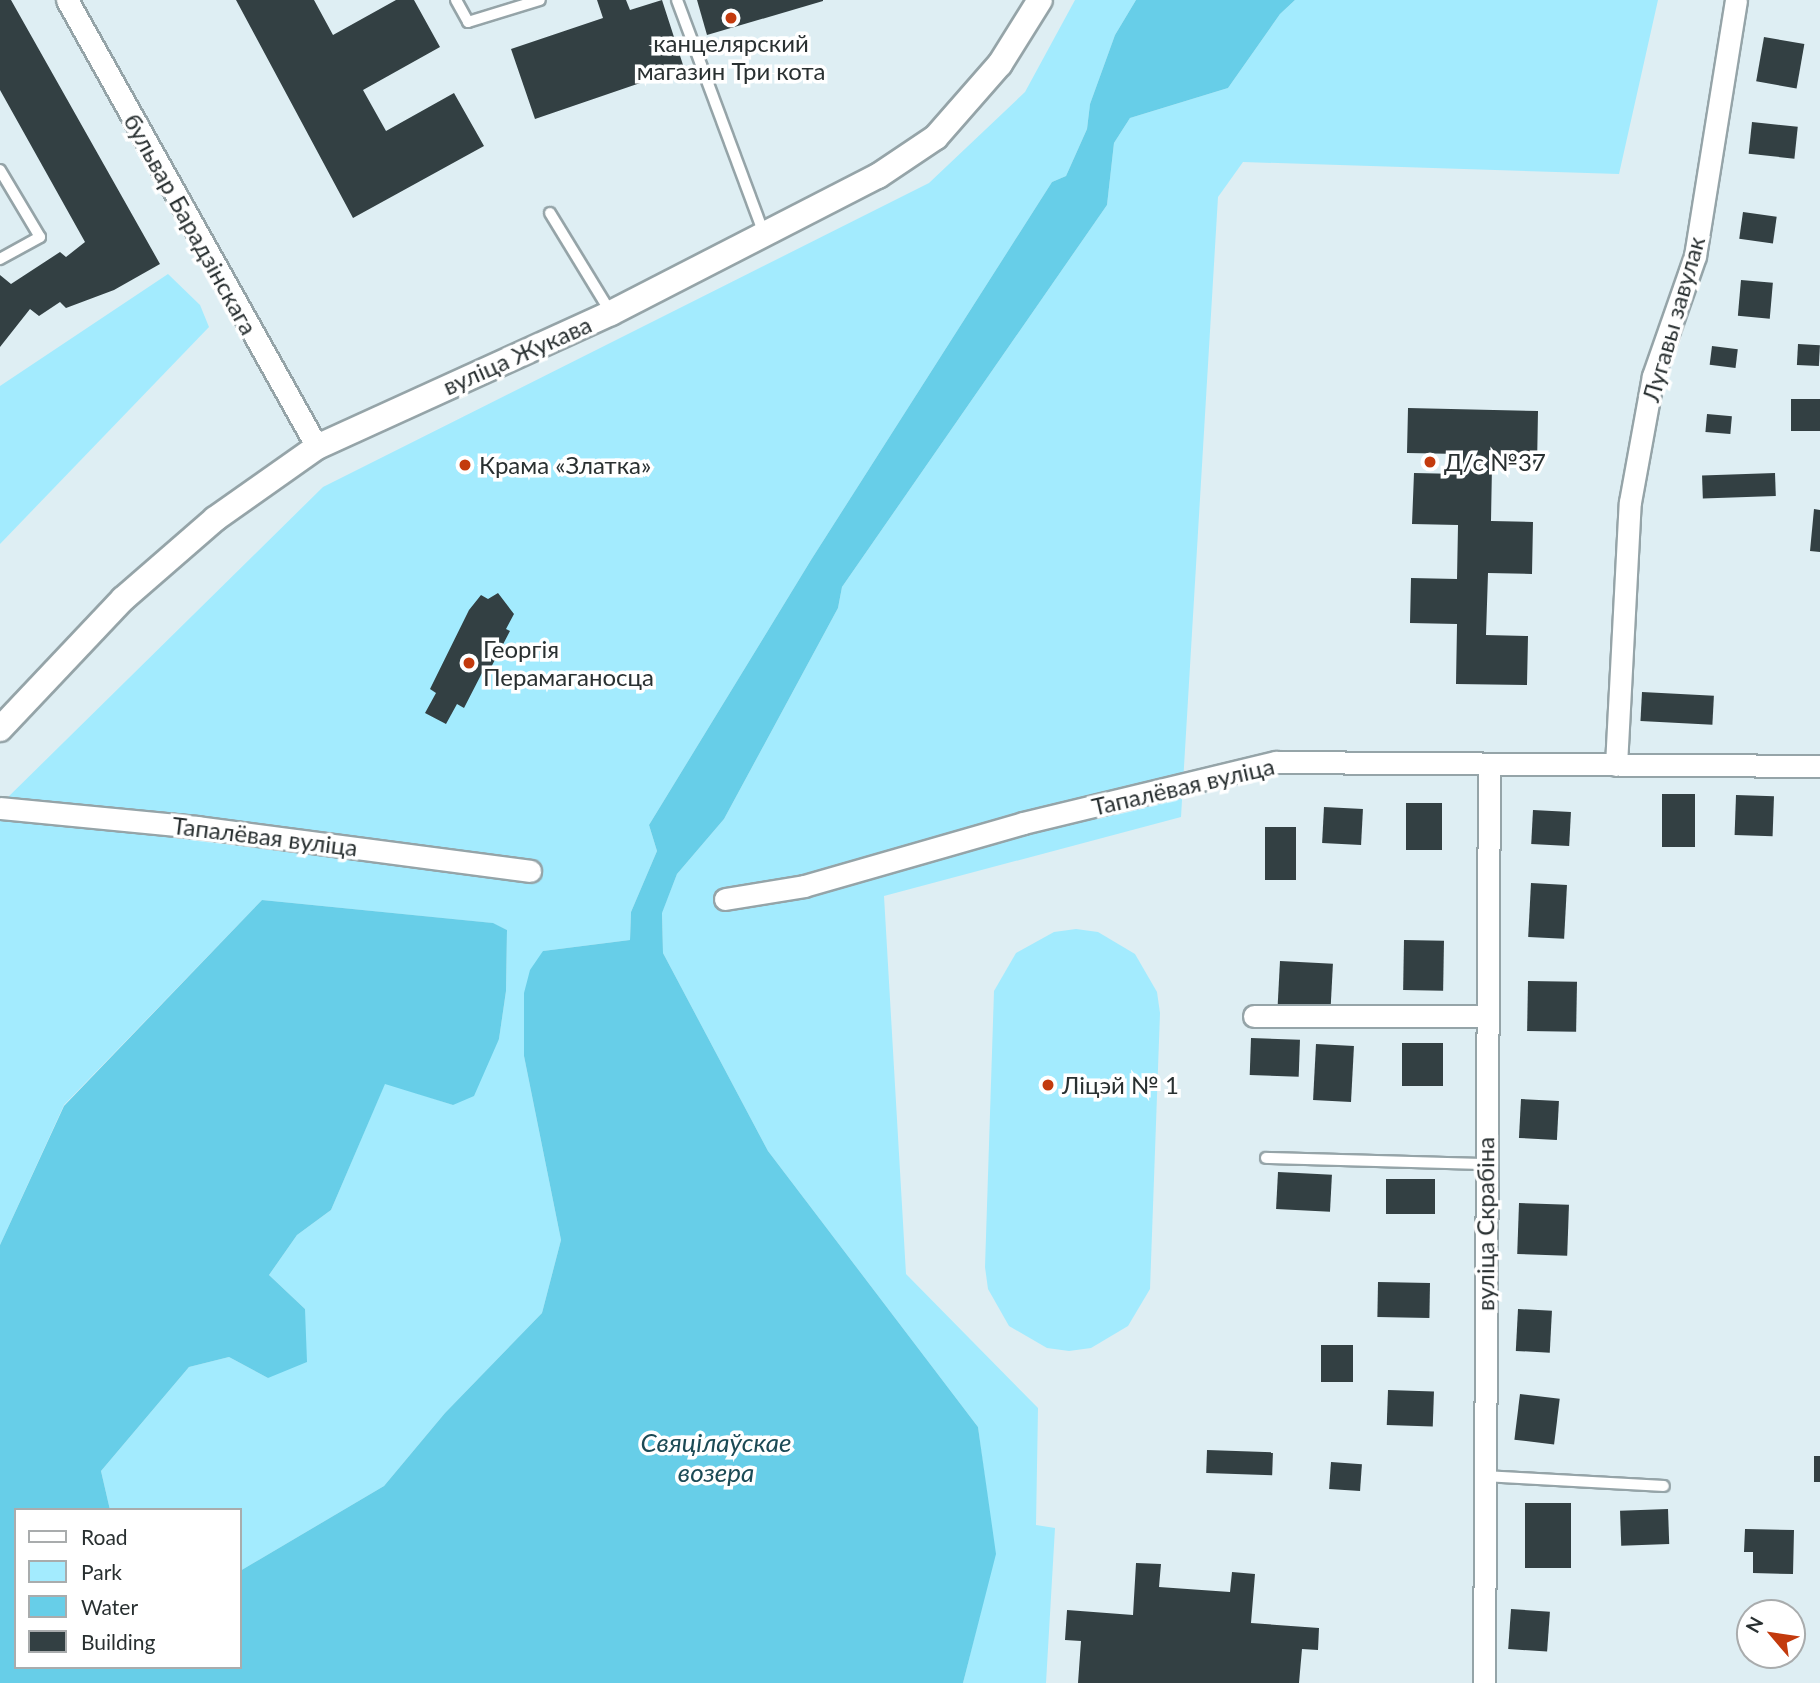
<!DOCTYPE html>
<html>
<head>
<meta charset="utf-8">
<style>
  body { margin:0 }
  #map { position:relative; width:1820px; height:1683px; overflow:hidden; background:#deeef3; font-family:Lato,sans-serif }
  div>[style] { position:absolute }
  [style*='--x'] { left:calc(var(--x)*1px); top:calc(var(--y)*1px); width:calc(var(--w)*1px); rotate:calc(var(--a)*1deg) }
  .green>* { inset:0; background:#a3ebfe }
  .water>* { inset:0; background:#67cee8 }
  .building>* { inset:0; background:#334043; transform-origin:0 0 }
  .roads { filter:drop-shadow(2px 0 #95a4a8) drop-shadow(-2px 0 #95a4a8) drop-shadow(0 2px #95a4a8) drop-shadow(0 -2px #95a4a8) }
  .service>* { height:10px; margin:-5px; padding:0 5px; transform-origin:5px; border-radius:5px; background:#fff }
  .minor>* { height:21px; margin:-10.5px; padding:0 10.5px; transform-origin:10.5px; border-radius:10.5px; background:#fff }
  .tertiary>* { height:24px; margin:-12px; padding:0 12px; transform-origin:12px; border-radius:12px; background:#fff }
  .dots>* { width:19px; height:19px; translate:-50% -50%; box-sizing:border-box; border:4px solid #fff; border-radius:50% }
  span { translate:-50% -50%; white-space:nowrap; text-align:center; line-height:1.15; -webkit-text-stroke:7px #fff; paint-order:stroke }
  .poi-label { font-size:24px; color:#293031 }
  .left { translate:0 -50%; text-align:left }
  .street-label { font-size:24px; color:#293031 }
  .water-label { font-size:26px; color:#1b4a55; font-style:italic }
  .legend { position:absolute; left:14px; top:1508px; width:228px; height:161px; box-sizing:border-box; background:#fff; border:2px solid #a9acad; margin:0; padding:9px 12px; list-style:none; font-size:21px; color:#293031 }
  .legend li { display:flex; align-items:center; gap:14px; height:35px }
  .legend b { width:35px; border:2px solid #a9acad }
  .north { position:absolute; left:1736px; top:1599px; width:70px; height:70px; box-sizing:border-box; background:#fff; border:2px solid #a9acad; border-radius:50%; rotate:299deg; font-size:19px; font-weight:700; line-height:28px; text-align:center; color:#293031 }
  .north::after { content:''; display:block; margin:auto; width:24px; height:32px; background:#c33a0d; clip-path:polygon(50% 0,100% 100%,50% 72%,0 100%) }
</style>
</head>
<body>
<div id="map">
  <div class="green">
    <div style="clip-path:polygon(1075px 0,1136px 0,1115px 35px,1090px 104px,1087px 129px,1066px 176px,1052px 182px,811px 560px,649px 825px,657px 851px,631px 912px,630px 940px,543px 951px,524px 1056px,561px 1240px,542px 1313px,445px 1413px,384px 1486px,240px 1571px,240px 1510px,110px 1510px,101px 1471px,189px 1367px,229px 1357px,268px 1378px,305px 1309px,269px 1275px,297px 1235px,331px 1210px,385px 1083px,453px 1105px,499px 1039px,506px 991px,507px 930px,492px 923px,262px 900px,64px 1105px,0 1245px,0 805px,323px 487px,929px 183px,1025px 92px)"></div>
    <div style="clip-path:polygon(1295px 0,1658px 0,1619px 174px,1243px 162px,1218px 197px,1181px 817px,884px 896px,906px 1274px,1038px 1408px,1036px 1525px,1055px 1528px,1046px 1683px,963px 1683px,995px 1554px,978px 1427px,768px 1151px,663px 953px,662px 912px,677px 874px,724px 819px,838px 608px,842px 587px,1107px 205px,1114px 143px,1130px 118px,1228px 88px,1280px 14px)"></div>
    <div style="clip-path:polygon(168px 274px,200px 305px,209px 327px,0 544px,0 386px)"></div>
    <div style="clip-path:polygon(1076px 929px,1098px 932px,1135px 954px,1157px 992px,1160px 1013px,1150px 1289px,1128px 1326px,1091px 1348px,1069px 1351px,1047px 1348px,1009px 1326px,988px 1289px,985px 1267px,994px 991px,1016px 953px,1054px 932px)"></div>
  </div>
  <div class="water">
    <div style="clip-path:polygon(1136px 0,1295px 0,1280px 14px,1228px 88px,1130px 118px,1114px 143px,1107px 205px,842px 587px,838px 608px,724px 819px,677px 874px,662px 913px,663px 953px,768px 1151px,978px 1427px,996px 1554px,963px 1683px,0 1683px,0 1245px,64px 1106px,262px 900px,493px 923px,507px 930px,506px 991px,499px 1039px,474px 1096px,453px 1105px,385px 1084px,331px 1210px,297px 1235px,269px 1275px,305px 1309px,307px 1362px,268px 1378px,229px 1357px,189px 1367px,101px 1471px,110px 1510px,16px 1510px,16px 1667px,240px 1667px,240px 1571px,384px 1486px,445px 1413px,542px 1313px,561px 1240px,524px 1056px,524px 993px,530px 970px,543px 951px,630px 940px,631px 912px,657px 851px,649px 825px,811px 560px,1052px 182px,1066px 176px,1087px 129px,1090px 104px,1115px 35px)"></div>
  </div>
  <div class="building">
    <div style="clip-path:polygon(0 0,11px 0,160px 264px,114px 290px,66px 308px,60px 302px,39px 316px,30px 309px,0 347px,0 275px,11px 284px,60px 252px,66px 257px,85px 242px,0 90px)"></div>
    <div style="clip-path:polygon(236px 0,314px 0,333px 35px,396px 0,414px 0,440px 47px,363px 90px,386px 131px,454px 93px,484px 146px,353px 218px)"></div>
    <div style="clip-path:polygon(597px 0,626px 0,630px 10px,662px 0,684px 68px,535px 119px,511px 49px,603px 18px)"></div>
    <div style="clip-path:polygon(697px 0,823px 0,823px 1px,707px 35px)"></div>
    <div style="left:1764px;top:37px;width:41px;height:45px;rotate:10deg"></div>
    <div style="left:1752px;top:122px;width:46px;height:32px;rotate:6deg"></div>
    <div style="left:1743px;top:212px;width:34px;height:27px;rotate:8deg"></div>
    <div style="left:1741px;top:280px;width:32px;height:36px;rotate:5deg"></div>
    <div style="left:1798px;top:344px;width:22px;height:21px;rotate:3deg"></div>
    <div style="left:1712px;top:346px;width:26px;height:19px;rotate:7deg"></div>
    <div style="left:1791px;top:399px;width:29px;height:32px"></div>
    <div style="clip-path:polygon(1408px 408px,1538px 411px,1537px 467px,1492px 466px,1491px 521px,1533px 522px,1532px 574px,1488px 573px,1486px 635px,1528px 636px,1527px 685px,1456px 684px,1457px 624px,1410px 623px,1411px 578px,1457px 579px,1458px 525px,1412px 524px,1414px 473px,1459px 474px,1460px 454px,1407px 453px)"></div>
    <div style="left:1707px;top:414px;width:25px;height:18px;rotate:5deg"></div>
    <div style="left:1775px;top:473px;width:23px;height:73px;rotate:88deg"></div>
    <div style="clip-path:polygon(1814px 509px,1820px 510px,1820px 552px,1810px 551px)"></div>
    <div style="clip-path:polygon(498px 593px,514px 614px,506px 629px,510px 631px,487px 675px,482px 673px,464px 708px,457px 704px,446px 724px,425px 713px,436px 693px,430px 689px,469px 610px,481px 595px,488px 599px)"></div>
    <div style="left:1642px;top:692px;width:72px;height:29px;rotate:3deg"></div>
    <div style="left:1695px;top:794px;width:53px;height:33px;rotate:90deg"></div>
    <div style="left:1736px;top:795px;width:38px;height:40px;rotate:2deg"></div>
    <div style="left:1406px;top:803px;width:36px;height:47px"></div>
    <div style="left:1324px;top:807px;width:39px;height:36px;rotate:3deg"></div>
    <div style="left:1533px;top:810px;width:38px;height:34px;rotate:3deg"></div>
    <div style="left:1265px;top:827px;width:31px;height:53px"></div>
    <div style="left:1531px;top:883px;width:36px;height:54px;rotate:3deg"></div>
    <div style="left:1404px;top:940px;width:40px;height:50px;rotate:1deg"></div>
    <div style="left:1280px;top:961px;width:53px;height:43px;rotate:3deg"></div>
    <div style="left:1528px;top:981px;width:49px;height:50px;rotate:1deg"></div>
    <div style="left:1251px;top:1038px;width:49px;height:37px;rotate:2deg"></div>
    <div style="left:1402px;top:1043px;width:41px;height:43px"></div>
    <div style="left:1316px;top:1044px;width:38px;height:56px;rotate:3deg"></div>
    <div style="left:1521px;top:1099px;width:38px;height:39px;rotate:3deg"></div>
    <div style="left:1278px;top:1172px;width:54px;height:37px;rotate:3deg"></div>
    <div style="left:1386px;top:1179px;width:49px;height:35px"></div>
    <div style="left:1519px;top:1203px;width:50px;height:51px;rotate:2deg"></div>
    <div style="left:1378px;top:1282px;width:52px;height:35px;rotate:1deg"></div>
    <div style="left:1518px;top:1309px;width:34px;height:42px;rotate:3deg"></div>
    <div style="left:1321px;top:1345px;width:32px;height:37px"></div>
    <div style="left:1388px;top:1390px;width:46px;height:35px;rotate:2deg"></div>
    <div style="left:1520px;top:1394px;width:40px;height:46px;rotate:7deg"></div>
    <div style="left:1207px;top:1450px;width:66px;height:23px;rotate:2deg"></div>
    <div style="left:1814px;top:1456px;width:6px;height:26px"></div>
    <div style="left:1331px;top:1462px;width:31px;height:27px;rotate:4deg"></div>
    <div style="left:1571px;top:1503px;width:65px;height:46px;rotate:90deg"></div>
    <div style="left:1668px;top:1509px;width:35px;height:48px;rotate:88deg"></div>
    <div style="clip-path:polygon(1745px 1529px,1794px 1530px,1793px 1574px,1753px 1573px,1753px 1552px,1744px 1552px)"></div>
    <div style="clip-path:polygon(1136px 1563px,1161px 1564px,1159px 1587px,1230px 1592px,1232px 1572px,1255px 1574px,1251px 1623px,1319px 1628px,1318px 1650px,1302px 1649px,1299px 1683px,1078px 1683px,1081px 1641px,1065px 1640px,1067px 1610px,1133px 1615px)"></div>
    <div style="left:1511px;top:1609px;width:39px;height:40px;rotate:4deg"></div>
  </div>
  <div class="roads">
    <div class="service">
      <div style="--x:456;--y:0;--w:25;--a:61"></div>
      <div style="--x:468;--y:22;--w:75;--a:-17"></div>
      <div style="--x:677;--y:0;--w:250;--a:69.6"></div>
      <div style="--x:0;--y:170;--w:78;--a:59.2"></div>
      <div style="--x:40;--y:237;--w:46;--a:151.2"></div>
      <div style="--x:550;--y:213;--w:117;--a:58.6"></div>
      <div style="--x:1266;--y:1158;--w:220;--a:1.6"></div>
      <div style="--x:1484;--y:1476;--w:180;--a:3.2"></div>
    </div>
    <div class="minor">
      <div style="--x:67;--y:0;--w:512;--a:60.78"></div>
      <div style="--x:1616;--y:765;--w:263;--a:-87"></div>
      <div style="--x:1630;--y:502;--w:128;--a:-79.7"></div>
      <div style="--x:1653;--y:376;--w:127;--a:-70.7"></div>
      <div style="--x:1695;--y:256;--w:259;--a:-80.9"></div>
      <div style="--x:0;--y:808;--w:198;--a:5.5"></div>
      <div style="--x:197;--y:827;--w:336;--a:7.5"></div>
      <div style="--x:725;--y:899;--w:80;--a:-9.3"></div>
      <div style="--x:804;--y:886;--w:228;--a:-16"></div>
      <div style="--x:1023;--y:823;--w:260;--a:-13.6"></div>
      <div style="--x:1276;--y:762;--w:544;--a:0.42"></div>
      <div style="--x:1254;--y:1016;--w:233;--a:0"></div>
      <div style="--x:1484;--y:1683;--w:917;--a:-89.69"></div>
    </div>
    <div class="tertiary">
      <div style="--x:0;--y:729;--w:179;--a:-46.6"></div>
      <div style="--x:123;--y:599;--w:122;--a:-41"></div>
      <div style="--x:215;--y:519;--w:125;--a:-35.2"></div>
      <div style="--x:317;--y:447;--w:323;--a:-24.5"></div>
      <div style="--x:611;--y:313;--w:300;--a:-27.2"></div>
      <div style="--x:878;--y:176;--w:70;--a:-33.9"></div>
      <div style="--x:936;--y:137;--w:97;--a:-48.8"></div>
      <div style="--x:1000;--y:64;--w:75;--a:-58"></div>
    </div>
  </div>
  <div class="dots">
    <div style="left:731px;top:18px;background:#c33a0d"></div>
    <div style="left:1430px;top:462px;background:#c33a0d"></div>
    <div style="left:465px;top:465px;background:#c33a0d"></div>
    <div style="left:469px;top:663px;background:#c33a0d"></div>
    <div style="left:1048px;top:1085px;background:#c33a0d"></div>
  </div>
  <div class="poi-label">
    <span style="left:731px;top:57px">канцелярский<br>магазин Три кота</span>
    <span class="left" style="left:1444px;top:462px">Д/с №37</span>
    <span class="left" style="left:479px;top:465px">Крама «Златка»</span>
    <span class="left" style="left:483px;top:663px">Георгія<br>Перамаганосца</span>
    <span class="left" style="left:1062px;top:1085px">Ліцэй № 1</span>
  </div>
  <div class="street-label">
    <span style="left:191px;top:224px;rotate:61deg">бульвар Барадзінскага</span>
    <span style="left:1673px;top:319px;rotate:-74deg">Лугавы завулак</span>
    <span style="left:517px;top:355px;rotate:-24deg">вуліца Жукава</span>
    <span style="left:1183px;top:786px;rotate:-13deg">Тапалёвая вуліца</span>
    <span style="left:265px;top:836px;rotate:7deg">Тапалёвая вуліца</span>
    <span style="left:1485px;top:1224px;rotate:-90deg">вуліца Скрабіна</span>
  </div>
  <div class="water-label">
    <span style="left:716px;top:1458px">Свяцілаўскае<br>возера</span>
  </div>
  <ul class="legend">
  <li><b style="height:9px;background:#fff"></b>Road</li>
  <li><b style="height:19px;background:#a3ebfe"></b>Park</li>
  <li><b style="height:19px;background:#67cee8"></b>Water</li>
  <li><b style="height:19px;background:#334043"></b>Building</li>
  </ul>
  <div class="north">N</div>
</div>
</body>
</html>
